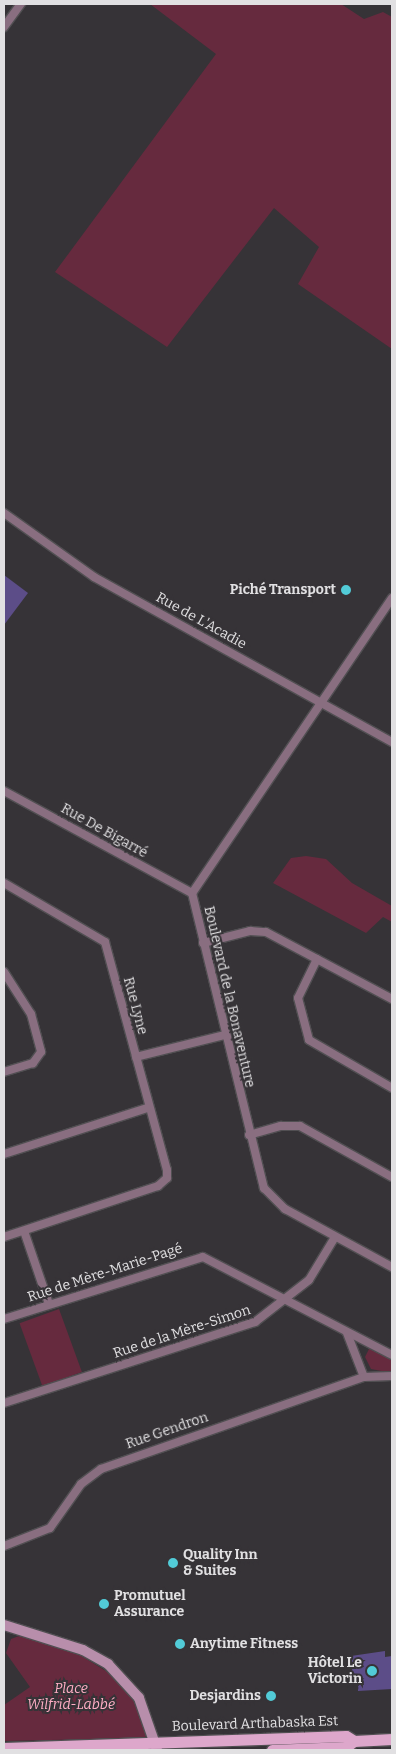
<!DOCTYPE html>
<html>
<head>
<meta charset="utf-8">
<style>
  body { margin:0 }
  #map { position:relative; width:396px; height:1754px; overflow:hidden; background:#363337; font-family:Bitter,serif }
  div>[style] { position:absolute }
  [style*='--x'] { left:calc(var(--x)*1px); top:calc(var(--y)*1px); width:calc(var(--w)*1px); rotate:calc(var(--a)*1deg) }
  .green>* { inset:0; background:#662a3e; transform-origin:0 0 }
  .building>* { inset:0; background:#5c4d88 }
  .roads { filter:drop-shadow(1px 0 #514f52) drop-shadow(-1px 0 #514f52) drop-shadow(0 1px #514f52) drop-shadow(0 -1px #514f52) }
  .street>* { height:8px; margin:-4px; padding:0 4px; transform-origin:4px; border-radius:4px; background:#896e80 }
  .secondary>* { height:10px; margin:-5px; padding:0 5px; transform-origin:5px; border-radius:5px; background:#b88eab }
  .primary>* { height:11px; margin:-5.5px; padding:0 5.5px; transform-origin:5.5px; border-radius:5.5px; background:#dda7cb }
  .dots>* { width:14px; height:14px; translate:-50% -50%; box-sizing:border-box; border:2px solid #363337; border-radius:50% }
  span { translate:-50% -50%; white-space:nowrap; text-align:center; line-height:1.15; -webkit-text-stroke:4px #363337; paint-order:stroke }
  .poi-label { font-size:14px; color:#e1e0e2; font-weight:700 }
  .right { translate:-100% -50%; text-align:right }
  .left { translate:0 -50%; text-align:left }
  .street-label { font-size:14px; color:#e1e0e2 }
  .park-label { font-size:14px; color:#ffaec5; font-style:italic }
  .frame { position:absolute; inset:0; border:5px solid #e1e0e2; pointer-events:none }
</style>
</head>
<body>
<div id="map">
  <div class="green">
    <div style="clip-path:polygon(150px 4px,341px 4px,364px 19px,383px 12px,392px 17px,392px 349px,298px 284px,319px 247px,274px 208px,167px 347px,55px 272px,216px 54px)"></div>
    <div style="clip-path:polygon(306px 856px,326px 859px,352px 883px,392px 906px,392px 922px,383px 917px,366px 933px,273px 883px,291px 858px)"></div>
    <div style="left:59px;top:1309px;width:67px;height:42px;rotate:70deg"></div>
    <div style="clip-path:polygon(370px 1347px,392px 1357px,392px 1373px,371px 1369px,365px 1357px)"></div>
    <div style="clip-path:polygon(19px 1636px,75px 1652px,114px 1676px,140px 1707px,149px 1728px,145px 1738px,4px 1741px,4px 1705px,30px 1687px,6px 1653px,11px 1639px)"></div>
  </div>
  <div class="building">
    <div style="clip-path:polygon(4px 575px,28px 593px,4px 625px)"></div>
    <div style="clip-path:polygon(385px 1651px,385px 1657px,392px 1656px,392px 1689px,358px 1691px,358px 1685px,352px 1685px,351px 1656px)"></div>
  </div>
  <div class="roads">
    <div class="street">
      <div style="--x:4;--y:27;--w:29;--a:-54"></div>
      <div style="--x:4;--y:513;--w:110;--a:35.4"></div>
      <div style="--x:94;--y:577;--w:341;--a:29"></div>
      <div style="--x:392;--y:598;--w:356;--a:124.1"></div>
      <div style="--x:192;--y:893;--w:304;--a:76.3"></div>
      <div style="--x:264;--y:1188;--w:30;--a:45"></div>
      <div style="--x:285;--y:1209;--w:122;--a:28.5"></div>
      <div style="--x:4;--y:791;--w:214;--a:28.5"></div>
      <div style="--x:4;--y:883;--w:117;--a:30.3"></div>
      <div style="--x:105;--y:942;--w:236;--a:74.8"></div>
      <div style="--x:167;--y:1170;--w:8;--a:90"></div>
      <div style="--x:167;--y:1178;--w:12;--a:138"></div>
      <div style="--x:158;--y:1186;--w:162;--a:161.7"></div>
      <div style="--x:203;--y:943;--w:49;--a:-14.3"></div>
      <div style="--x:250;--y:931;--w:16;--a:4"></div>
      <div style="--x:266;--y:932;--w:143;--a:28"></div>
      <div style="--x:317;--y:959;--w:43;--a:116"></div>
      <div style="--x:298;--y:998;--w:43;--a:75.3"></div>
      <div style="--x:309;--y:1040;--w:96;--a:30"></div>
      <div style="--x:4;--y:972;--w:50;--a:57.3"></div>
      <div style="--x:31;--y:1014;--w:39;--a:75"></div>
      <div style="--x:41;--y:1052;--w:14;--a:126"></div>
      <div style="--x:33;--y:1063;--w:30;--a:163"></div>
      <div style="--x:136;--y:1057;--w:91;--a:-14"></div>
      <div style="--x:249;--y:1135;--w:33;--a:-16"></div>
      <div style="--x:281;--y:1126;--w:19;--a:0"></div>
      <div style="--x:300;--y:1126;--w:105;--a:29"></div>
      <div style="--x:4;--y:1154;--w:150;--a:-17.8"></div>
      <div style="--x:24;--y:1231;--w:77;--a:71.1"></div>
      <div style="--x:4;--y:1319;--w:208;--a:-17.3"></div>
      <div style="--x:203;--y:1257;--w:213;--a:27.4"></div>
      <div style="--x:347;--y:1333;--w:47;--a:68.9"></div>
      <div style="--x:4;--y:1403;--w:264;--a:-17.9"></div>
      <div style="--x:255;--y:1322;--w:68;--a:-37.9"></div>
      <div style="--x:309;--y:1280;--w:50;--a:-58.8"></div>
      <div style="--x:4;--y:1546;--w:49;--a:-21.4"></div>
      <div style="--x:50;--y:1528;--w:54;--a:-54.8"></div>
      <div style="--x:81;--y:1484;--w:25;--a:-37"></div>
      <div style="--x:101;--y:1469;--w:279;--a:-19.3"></div>
      <div style="--x:364;--y:1377;--w:28;--a:-2"></div>
    </div>
    <div class="secondary">
      <div style="--x:4;--y:1625;--w:83;--a:17.6"></div>
      <div style="--x:83;--y:1650;--w:29;--a:29"></div>
      <div style="--x:108;--y:1664;--w:46;--a:47.6"></div>
      <div style="--x:139;--y:1698;--w:55;--a:70.9"></div>
    </div>
    <div class="primary">
      <div style="--x:4;--y:1748;--w:342;--a:-2"></div>
      <div style="--x:346;--y:1736;--w:9;--a:32"></div>
      <div style="--x:354;--y:1741;--w:38;--a:-3"></div>
      <div style="--x:272;--y:1750;--w:74;--a:-2.3"></div>
      <div style="--x:346;--y:1747;--w:10;--a:-37"></div>
    </div>
  </div>
  <div class="dots">
    <div style="left:346px;top:590px;background:#52cbd7"></div>
    <div style="left:173px;top:1563px;background:#52cbd7"></div>
    <div style="left:104px;top:1604px;background:#52cbd7"></div>
    <div style="left:180px;top:1644px;background:#52cbd7"></div>
    <div style="left:372px;top:1671px;background:#52cbd7"></div>
    <div style="left:271px;top:1696px;background:#52cbd7"></div>
  </div>
  <div class="poi-label">
    <span class="right" style="left:336px;top:590px">Piché Transport</span>
    <span class="left" style="left:183px;top:1563px">Quality Inn<br>&amp; Suites</span>
    <span class="left" style="left:114px;top:1604px">Promutuel<br>Assurance</span>
    <span class="left" style="left:190px;top:1644px">Anytime Fitness</span>
    <span class="right" style="left:362px;top:1671px">Hôtel Le<br>Victorin</span>
    <span class="right" style="left:261px;top:1696px">Desjardins</span>
  </div>
  <div class="street-label">
    <span style="left:201px;top:621px;rotate:29deg">Rue de L'Acadie</span>
    <span style="left:104px;top:831px;rotate:29deg">Rue De Bigarré</span>
    <span style="left:229px;top:997px;rotate:77deg">Boulevard de la Bonaventure</span>
    <span style="left:135px;top:1006px;rotate:75deg">Rue Lyne</span>
    <span style="left:105px;top:1273px;rotate:-18deg">Rue de Mère-Marie-Pagé</span>
    <span style="left:182px;top:1332px;rotate:-18deg">Rue de la Mère-Simon</span>
    <span style="left:167px;top:1431px;rotate:-19deg">Rue Gendron</span>
    <span style="left:255px;top:1724px;rotate:-2deg">Boulevard Arthabaska Est</span>
  </div>
  <div class="park-label">
    <span style="left:71px;top:1697px">Place<br>Wilfrid-Labbé</span>
  </div>
  <div class="frame"></div>
</div>
</body>
</html>
